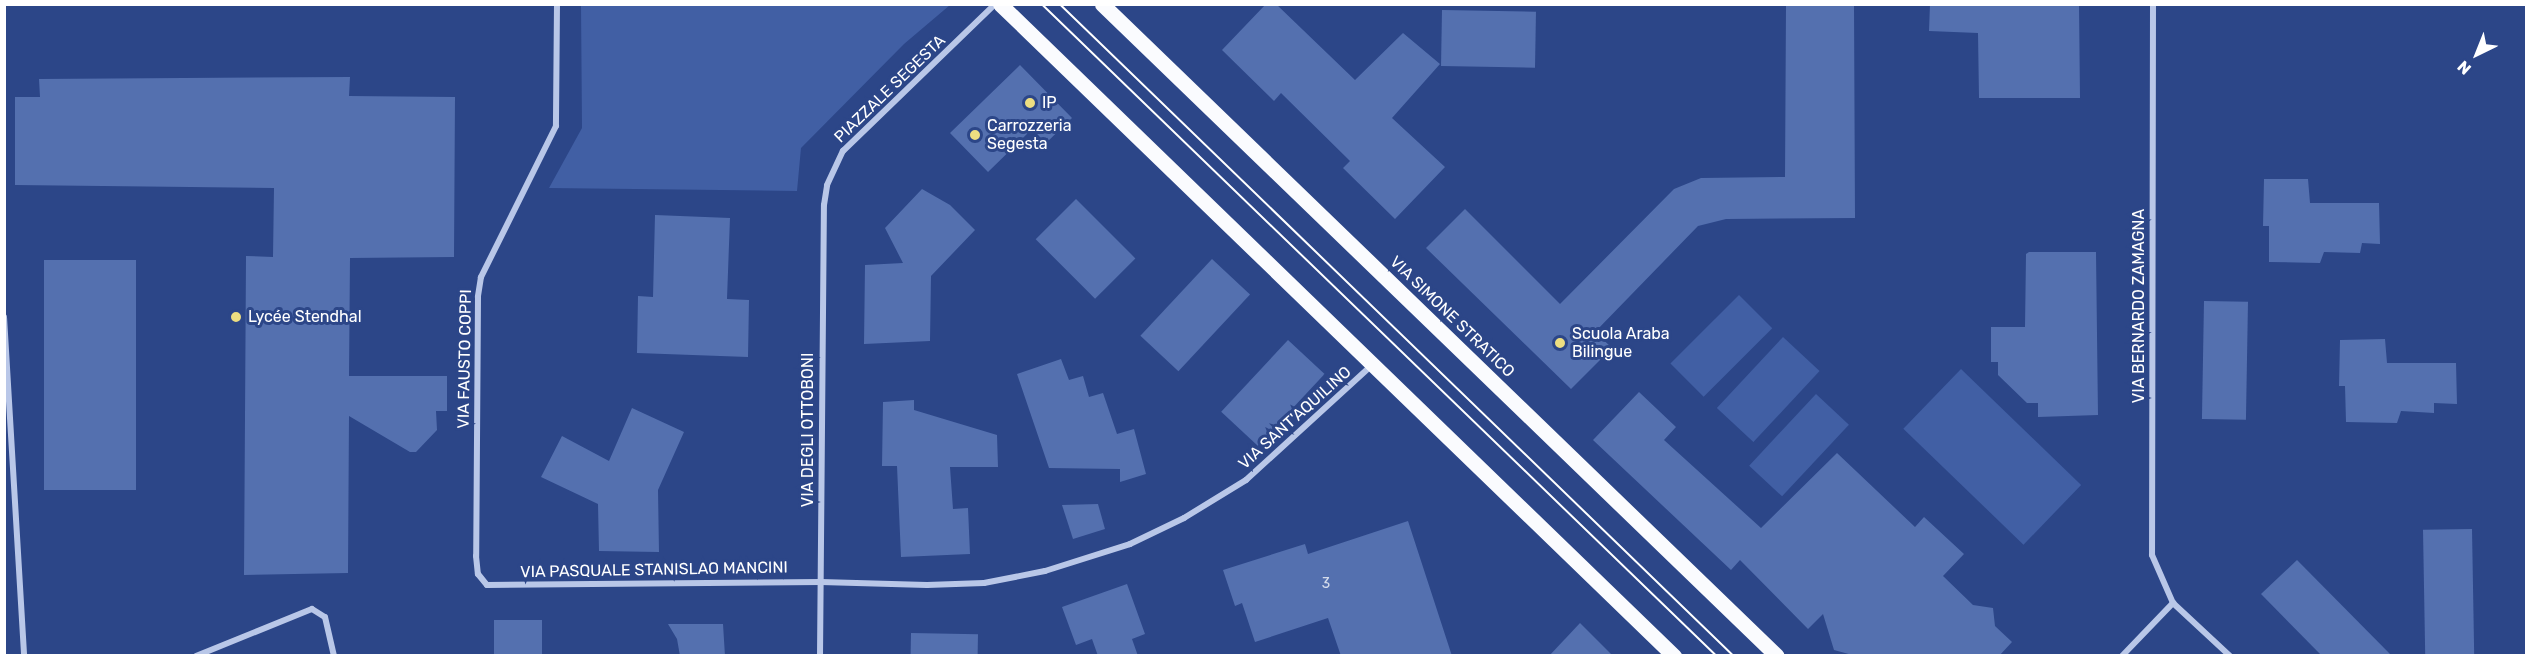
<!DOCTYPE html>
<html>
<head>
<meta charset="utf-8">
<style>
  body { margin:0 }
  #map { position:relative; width:2531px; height:660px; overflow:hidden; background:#2c4688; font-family:Rubik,sans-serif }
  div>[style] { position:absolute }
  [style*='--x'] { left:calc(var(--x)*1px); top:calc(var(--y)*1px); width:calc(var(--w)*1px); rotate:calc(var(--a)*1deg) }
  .green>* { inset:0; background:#415fa4; transform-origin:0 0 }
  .building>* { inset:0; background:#5470af; transform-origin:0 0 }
  .street>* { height:6px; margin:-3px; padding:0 3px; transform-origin:3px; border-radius:3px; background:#b9c7e8 }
  .primary>* { height:15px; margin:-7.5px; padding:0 7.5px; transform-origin:7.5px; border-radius:7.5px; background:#fafbfe }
  .tram>* { height:1.5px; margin:-0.75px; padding:0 0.75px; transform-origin:0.75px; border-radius:0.75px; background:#fff }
  .dots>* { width:16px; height:16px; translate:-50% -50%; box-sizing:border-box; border:3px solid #2c4688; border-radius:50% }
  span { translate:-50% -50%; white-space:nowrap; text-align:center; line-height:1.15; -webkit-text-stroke:6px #2c4688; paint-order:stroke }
  .number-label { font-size:14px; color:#d4dbeb }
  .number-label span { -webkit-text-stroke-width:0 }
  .street-label { font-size:16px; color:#fff }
  .poi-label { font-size:16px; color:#fff }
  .left { translate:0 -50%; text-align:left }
  .frame { position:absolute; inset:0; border:6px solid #fff; pointer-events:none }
  .north { position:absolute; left:2447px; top:24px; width:60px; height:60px; -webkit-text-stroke:4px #2c4688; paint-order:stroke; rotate:223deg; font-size:16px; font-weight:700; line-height:24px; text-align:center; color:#fff }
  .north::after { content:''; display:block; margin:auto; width:21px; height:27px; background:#fff; clip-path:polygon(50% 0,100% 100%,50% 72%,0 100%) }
</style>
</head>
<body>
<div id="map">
  <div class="green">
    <div style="clip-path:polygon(581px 5px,581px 4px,950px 5px,904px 44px,801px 148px,797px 191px,549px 188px,582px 128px)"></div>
    <div style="left:1739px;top:295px;width:47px;height:97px;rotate:45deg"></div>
    <div style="left:1783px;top:337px;width:50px;height:97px;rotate:43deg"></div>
    <div style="left:1961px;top:369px;width:167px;height:83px;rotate:44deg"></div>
    <div style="left:1816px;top:394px;width:45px;height:98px;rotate:43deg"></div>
  </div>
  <div class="building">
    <div style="clip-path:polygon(1266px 4px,1276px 4px,1355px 80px,1403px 33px,1440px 64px,1392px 118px,1445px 167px,1395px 219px,1343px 168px,1350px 161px,1281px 93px,1274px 101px,1222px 50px)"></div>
    <div style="clip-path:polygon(1786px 4px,1854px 4px,1855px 218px,1726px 219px,1698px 226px,1595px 332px,1612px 348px,1571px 389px,1426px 248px,1465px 209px,1560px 304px,1674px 189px,1701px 178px,1785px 177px)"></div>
    <div style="clip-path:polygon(1930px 4px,2079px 4px,2080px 98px,1979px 98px,1978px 33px,1929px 31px)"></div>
    <div style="left:1442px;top:10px;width:94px;height:56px;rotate:1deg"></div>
    <div style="clip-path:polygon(1020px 65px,1072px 118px,1046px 143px,1032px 129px,988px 172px,950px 133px)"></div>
    <div style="clip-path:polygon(350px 77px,349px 96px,455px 97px,454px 257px,350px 258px,349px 376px,447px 376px,447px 411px,436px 411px,437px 430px,416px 452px,410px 452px,349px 416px,348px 573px,244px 575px,246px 256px,273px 257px,274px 188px,15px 185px,15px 97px,40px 97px,39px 79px)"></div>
    <div style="clip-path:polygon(2264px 179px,2308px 179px,2310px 203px,2379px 203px,2380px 244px,2362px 243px,2360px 253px,2324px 252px,2320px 263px,2269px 262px,2269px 226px,2263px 226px)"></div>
    <div style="clip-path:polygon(922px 189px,950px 205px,975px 230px,931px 276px,930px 341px,864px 344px,865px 265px,903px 263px,885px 228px)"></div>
    <div style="left:1076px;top:199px;width:84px;height:57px;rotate:45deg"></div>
    <div style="clip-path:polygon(655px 215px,730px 218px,727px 299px,749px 300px,748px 357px,637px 353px,638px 296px,653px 297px)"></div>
    <div style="clip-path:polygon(2029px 252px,2096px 252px,2098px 415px,2038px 417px,2038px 403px,2027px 403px,1998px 375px,1998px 362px,1991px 362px,1991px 327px,2025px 327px,2026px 254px)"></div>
    <div style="left:1212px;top:259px;width:52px;height:105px;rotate:43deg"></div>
    <div style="left:44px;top:260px;width:92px;height:230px"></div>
    <div style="left:2204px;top:301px;width:44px;height:118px;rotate:1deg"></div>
    <div style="clip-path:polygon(2385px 339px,2387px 363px,2456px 363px,2457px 404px,2434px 403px,2434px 413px,2401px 411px,2397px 423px,2346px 422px,2345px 386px,2339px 386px,2340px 340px)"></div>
    <div style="left:1288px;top:340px;width:50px;height:98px;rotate:43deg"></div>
    <div style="clip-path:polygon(1061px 359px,1069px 380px,1083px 376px,1089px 397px,1103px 393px,1117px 434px,1134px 429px,1146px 474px,1120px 482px,1120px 469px,1049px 468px,1017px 374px)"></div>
    <div style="clip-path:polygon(1639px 392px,1676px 427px,1664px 440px,1761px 528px,1837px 453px,1915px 527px,1924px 517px,1964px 554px,1943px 576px,1973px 605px,1993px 608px,1995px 626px,2012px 642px,1999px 656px,1856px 656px,1834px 650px,1823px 614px,1808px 629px,1740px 560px,1731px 570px,1593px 440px)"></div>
    <div style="clip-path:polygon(914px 400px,914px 410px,997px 435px,998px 467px,950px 467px,953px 509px,968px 508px,970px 554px,901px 557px,897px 466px,882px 466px,883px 402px)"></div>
    <div style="clip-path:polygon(632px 408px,684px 432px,658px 490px,659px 552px,599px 551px,598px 504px,541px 477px,562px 436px,609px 461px)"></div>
    <div style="clip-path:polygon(1098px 504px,1105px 529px,1073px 539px,1062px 505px)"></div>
    <div style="clip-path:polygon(1408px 521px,1452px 656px,1341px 656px,1328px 618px,1255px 642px,1242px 603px,1235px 606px,1223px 570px,1305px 544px,1308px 554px)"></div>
    <div style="left:2472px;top:529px;width:127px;height:49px;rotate:89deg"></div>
    <div style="clip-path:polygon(2297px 560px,2392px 656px,2322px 656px,2261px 594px)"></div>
    <div style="clip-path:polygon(1127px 584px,1145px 634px,1132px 639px,1138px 656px,1098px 656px,1092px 639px,1076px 645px,1062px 607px)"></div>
    <div style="left:494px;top:620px;width:48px;height:36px"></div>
    <div style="clip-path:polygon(1580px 623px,1613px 656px,1549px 656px)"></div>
    <div style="clip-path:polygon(668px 624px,723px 624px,725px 656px,680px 656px,677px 639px)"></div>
    <div style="left:911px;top:633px;width:67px;height:23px;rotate:1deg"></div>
  </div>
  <div class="street">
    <div style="--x:557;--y:4;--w:122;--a:90.5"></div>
    <div style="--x:556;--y:126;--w:169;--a:116.4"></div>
    <div style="--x:481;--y:277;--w:20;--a:99"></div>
    <div style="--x:478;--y:297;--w:259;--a:90.4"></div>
    <div style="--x:476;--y:556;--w:18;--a:84"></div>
    <div style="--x:478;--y:574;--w:14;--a:51"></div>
    <div style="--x:487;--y:585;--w:334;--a:-0.5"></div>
    <div style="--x:821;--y:582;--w:106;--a:1.6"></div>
    <div style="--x:927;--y:585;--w:57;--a:-2"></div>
    <div style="--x:984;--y:583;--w:62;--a:-11.1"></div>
    <div style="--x:1045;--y:571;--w:89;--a:-17.6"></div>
    <div style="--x:1130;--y:544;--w:60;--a:-25.7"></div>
    <div style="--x:1184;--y:518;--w:73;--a:-31.5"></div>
    <div style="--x:1246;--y:480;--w:171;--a:-42.4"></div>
    <div style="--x:2153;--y:4;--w:551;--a:90.1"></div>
    <div style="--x:2152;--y:555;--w:52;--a:66.4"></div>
    <div style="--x:2173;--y:603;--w:78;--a:42.9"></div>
    <div style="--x:4;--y:317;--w:340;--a:86.6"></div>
    <div style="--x:196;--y:656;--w:125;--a:-22.1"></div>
    <div style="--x:312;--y:609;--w:15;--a:32"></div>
    <div style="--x:325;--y:617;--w:40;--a:77"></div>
    <div style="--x:820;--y:656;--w:451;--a:-89.5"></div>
    <div style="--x:824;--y:205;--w:20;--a:-81"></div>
    <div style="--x:827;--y:185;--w:38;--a:-65"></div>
    <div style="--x:843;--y:151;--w:211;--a:-44"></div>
    <div style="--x:2122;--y:656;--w:74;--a:-46.1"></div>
  </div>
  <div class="primary">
    <div style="--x:1000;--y:4;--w:938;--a:44.05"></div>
    <div style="--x:1102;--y:4;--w:938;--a:44.01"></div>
  </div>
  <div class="tram">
    <div style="--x:1042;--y:4;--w:938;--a:44.01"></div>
    <div style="--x:1060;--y:4;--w:938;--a:44.05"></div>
  </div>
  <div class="dots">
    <div style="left:1030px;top:103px;background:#edde81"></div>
    <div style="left:975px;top:135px;background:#edde81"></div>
    <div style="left:236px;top:317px;background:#edde81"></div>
    <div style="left:1560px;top:343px;background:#edde81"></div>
  </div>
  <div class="number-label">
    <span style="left:1326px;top:584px">3</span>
  </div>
  <div class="street-label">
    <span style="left:890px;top:89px;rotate:-44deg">PIAZZALE SEGESTA</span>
    <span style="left:2139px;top:306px;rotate:-90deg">VIA BERNARDO ZAMAGNA</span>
    <span style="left:1452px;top:317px;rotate:44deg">VIA SIMONE STRATICO</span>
    <span style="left:465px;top:359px;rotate:-89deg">VIA FAUSTO COPPI</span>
    <span style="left:1295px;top:418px;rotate:-42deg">VIA SANT'AQUILINO</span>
    <span style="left:808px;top:430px;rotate:-90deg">VIA DEGLI OTTOBONI</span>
    <span style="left:654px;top:570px;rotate:-1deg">VIA PASQUALE STANISLAO MANCINI</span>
  </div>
  <div class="poi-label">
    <span class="left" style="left:1042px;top:103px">IP</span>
    <span class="left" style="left:987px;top:135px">Carrozzeria<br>Segesta</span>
    <span class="left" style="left:248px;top:317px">Lycée Stendhal</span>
    <span class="left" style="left:1572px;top:343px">Scuola Araba<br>Bilingue</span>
  </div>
  <div class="frame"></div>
  <div class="north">N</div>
</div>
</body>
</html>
